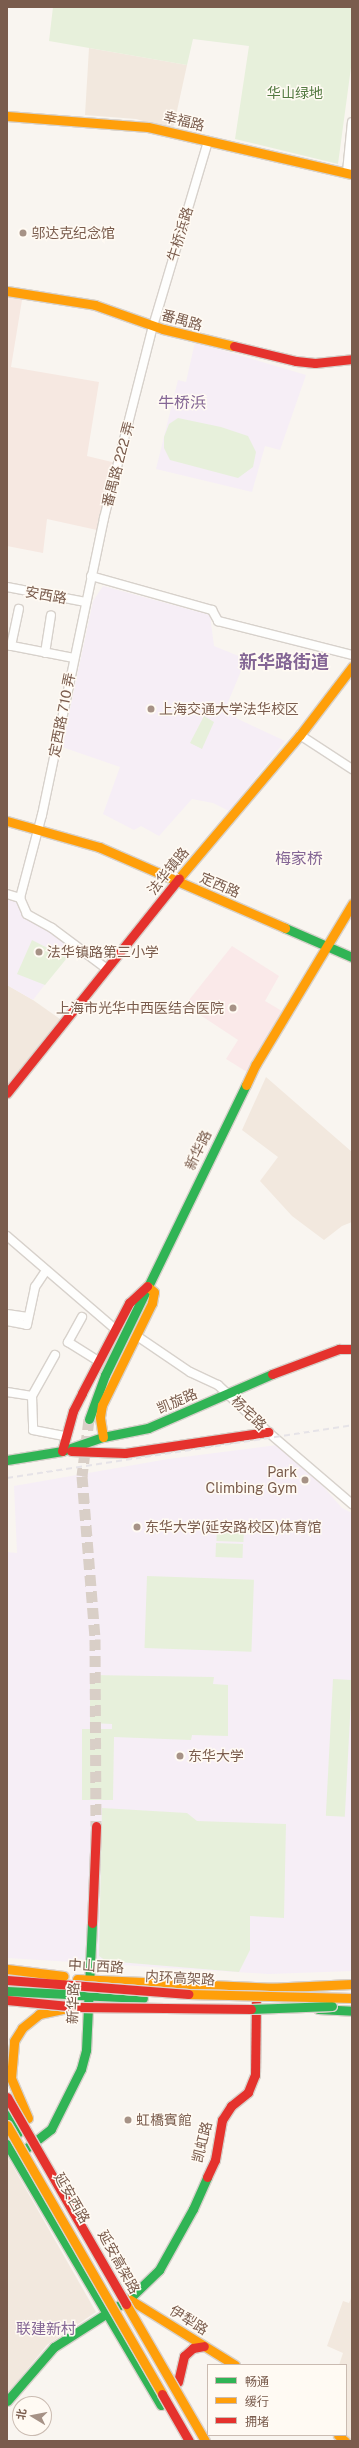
<!DOCTYPE html>
<html>
<head>
<meta charset="utf-8">
<style>
  body { margin:0 }
  #map { position:relative; width:359px; height:2448px; overflow:hidden; background:#f9f5f0; font-family:"Public Sans","Noto Sans SC",sans-serif }
  div>[style] { position:absolute }
  [style*='--x'] { left:calc(var(--x)*1px); top:calc(var(--y)*1px); width:calc(var(--w)*1px); rotate:calc(var(--a)*1deg) }
  .residential>* { inset:0; background:#f2e8de }
  .commercial>* { inset:0; background:#f6e8e1 }
  .education>* { inset:0; background:#f6eef6 }
  .medical>* { inset:0; background:#fae9e9 }
  .green>* { inset:0; background:#e7f0db; transform-origin:0 0 }
  .secondary-tunnel>* { height:11px; margin-top:-5.5px; transform-origin:0; background:repeating-linear-gradient(90deg,#d9cfc7 0 11px,transparent 0 16.5px) }
  .roads { filter:drop-shadow(1px 0 #d7d1cb) drop-shadow(-1px 0 #d7d1cb) drop-shadow(0 1px #d7d1cb) drop-shadow(0 -1px #d7d1cb) }
  .street>* { height:8px; margin:-4px; padding:0 4px; transform-origin:4px; border-radius:4px; background:#fefefd }
  .fast>* { height:9px; margin:-4.5px; padding:0 4.5px; transform-origin:4.5px; border-radius:4.5px; background:#30b455 }
  .slow>* { height:9px; margin:-4.5px; padding:0 4.5px; transform-origin:4.5px; border-radius:4.5px; background:#ff9f0a }
  .jam>* { height:9px; margin:-4.5px; padding:0 4.5px; transform-origin:4.5px; border-radius:4.5px; background:#e5322d }
  .rail>* { height:2px; margin-top:-1px; transform-origin:0; background:repeating-linear-gradient(90deg,#e6e3e7 0 6px,transparent 0 10px) }
  .bridges { filter:drop-shadow(1px 0 #dad1cc) drop-shadow(-1px 0 #dad1cc) drop-shadow(0 1px #dad1cc) drop-shadow(0 -1px #dad1cc) }
  .fast-bridge>* { height:9px; margin:-4.5px; padding:0 4.5px; transform-origin:4.5px; border-radius:4.5px; background:#30b455 }
  .slow-bridge>* { height:9px; margin:-4.5px; padding:0 4.5px; transform-origin:4.5px; border-radius:4.5px; background:#ff9f0a }
  .jam-bridge>* { height:9px; margin:-4.5px; padding:0 4.5px; transform-origin:4.5px; border-radius:4.5px; background:#e5322d }
  .dots>* { width:11px; height:11px; translate:-50% -50%; box-sizing:border-box; border:2px solid #fffaf3; border-radius:50% }
  span { translate:-50% -50%; white-space:nowrap; text-align:center; line-height:1.15; -webkit-text-stroke:3px #fffaf3; paint-order:stroke }
  .park-label { font-size:14px; color:#537a41 }
  .street-label { font-size:14px; color:#7a5c4d }
  .poi-label { font-size:14px; color:#7a5c4d }
  .left { translate:0 -50%; text-align:left }
  .right { translate:-100% -50%; text-align:right }
  .neighbourhood-label { font-size:15px; color:#846695 }
  .quarter-label { font-size:16px; color:#846695 }
  .district-label { font-size:18px; color:#846695; font-weight:700 }
  .frame { position:absolute; inset:0; border:8px solid #7a5c4d; pointer-events:none }
  .legend { position:absolute; left:207px; top:2364px; width:140px; height:72px; box-sizing:border-box; background:#fffaf3; border:1px solid #cabbb1; margin:0; padding:5px 7px; list-style:none; font-size:12px; color:#7a5c4d }
  .legend li { display:flex; align-items:center; gap:8px; height:20px }
  .legend b { width:20px; border:1px solid #cabbb1 }
  .north { position:absolute; left:12px; top:2396px; width:40px; height:40px; box-sizing:border-box; background:#fffaf3; border:1px solid #cabbb1; border-radius:50%; rotate:280deg; font-size:11px; font-weight:700; line-height:16px; text-align:center; color:#7a5c4d }
  .north::after { content:''; display:block; margin:auto; width:14px; height:18px; background:#a69286; clip-path:polygon(50% 0,100% 100%,50% 72%,0 100%) }
</style>
</head>
<body>
<div id="map">
  <div class="residential">
    <div style="clip-path:polygon(89px 48px,187px 65px,173px 129px,136px 119px,85px 115px)"></div>
    <div style="clip-path:polygon(7px 985px,33px 1000px,60px 1019px,7px 1085px)"></div>
    <div style="clip-path:polygon(266px 1077px,352px 1152px,352px 1222px,342px 1226px,324px 1240px,292px 1216px,260px 1181px,278px 1157px,242px 1130px)"></div>
    <div style="clip-path:polygon(7px 2156px,96px 2312px,47px 2345px,7px 2394px)"></div>
    <div style="clip-path:polygon(352px 2296px,352px 2441px,350px 2441px,346px 2435px,346px 2365px,339px 2365px,343px 2353px,327px 2346px,343px 2301px,349px 2303px)"></div>
  </div>
  <div class="commercial">
    <div style="clip-path:polygon(7px 292px,23px 294px,11px 367px,99px 382px,87px 456px,116px 463px,97px 530px,47px 519px,43px 553px,7px 546px)"></div>
  </div>
  <div class="education">
    <div style="clip-path:polygon(195px 342px,306px 375px,280px 450px,265px 446px,252px 492px,156px 469px,178px 380px,186px 382px)"></div>
    <div style="clip-path:polygon(103px 586px,210px 615px,214px 646px,246px 659px,226px 707px,238px 712px,236px 718px,285px 741px,229px 811px,213px 803px,192px 799px,159px 836px,141px 826px,134px 830px,103px 814px,120px 767px,62px 747px,93px 601px)"></div>
    <div style="clip-path:polygon(7px 899px,17px 900px,20px 910px,28px 919px,74px 947px,33px 1000px,7px 985px)"></div>
    <div style="clip-path:polygon(277px 1445px,314px 1476px,342px 1508px,352px 1513px,352px 1971px,269px 1974px,7px 1958px,7px 1552px,17px 1553px,14px 1486px,168px 1459px)"></div>
  </div>
  <div class="medical">
    <div style="clip-path:polygon(232px 946px,279px 976px,265px 1001px,282px 1011px,247px 1072px,226px 1059px,238px 1040px,185px 1005px)"></div>
  </div>
  <div class="green">
    <div style="clip-path:polygon(53px 7px,352px 7px,352px 60px,338px 164px,235px 139px,249px 46px,193px 39px,187px 65px,49px 41px)"></div>
    <div style="clip-path:polygon(178px 418px,221px 427px,248px 436px,256px 452px,253px 467px,238px 478px,170px 460px,164px 448px,164px 437px,169px 424px)"></div>
    <div style="clip-path:polygon(204px 716px,214px 722px,202px 749px,190px 743px)"></div>
    <div style="clip-path:polygon(32px 940px,67px 958px,45px 985px,17px 974px)"></div>
    <div style="left:217px;top:1526px;width:27px;height:15px;rotate:2deg"></div>
    <div style="left:216px;top:1543px;width:27px;height:14px;rotate:2deg"></div>
    <div style="left:147px;top:1576px;width:107px;height:72px;rotate:2deg"></div>
    <div style="clip-path:polygon(90px 1675px,214px 1677px,213px 1684px,228px 1685px,228px 1736px,192px 1735px,191px 1740px,114px 1737px,113px 1800px,82px 1800px,82px 1729px,112px 1729px,112px 1724px,90px 1723px)"></div>
    <div style="left:333px;top:1679px;width:19px;height:137px;rotate:3deg"></div>
    <div style="clip-path:polygon(102px 1808px,187px 1813px,197px 1821px,286px 1824px,284px 1918px,250px 1916px,250px 1950px,239px 1972px,106px 1961px,99px 1956px)"></div>
  </div>
  <div class="secondary-tunnel">
    <div style="--x:89;--y:1419;--w:57;--a:97"></div>
    <div style="--x:82;--y:1476;--w:164;--a:85.4"></div>
    <div style="--x:95;--y:1639;--w:187;--a:89.7"></div>
  </div>
  <div class="roads">
    <div class="street">
      <div style="--x:347;--y:172;--w:50;--a:-84.3"></div>
      <div style="--x:91;--y:576;--w:126;--a:15.7"></div>
      <div style="--x:212;--y:610;--w:13;--a:61"></div>
      <div style="--x:218;--y:621;--w:138;--a:14.2"></div>
      <div style="--x:7;--y:587;--w:80;--a:10.8"></div>
      <div style="--x:7;--y:645;--w:68;--a:11"></div>
      <div style="--x:11;--y:646;--w:38;--a:-78"></div>
      <div style="--x:45;--y:653;--w:38;--a:-81"></div>
      <div style="--x:300;--y:735;--w:62;--a:33.2"></div>
      <div style="--x:7;--y:894;--w:14;--a:17"></div>
      <div style="--x:107;--y:969;--w:69;--a:-143.3"></div>
      <div style="--x:52;--y:928;--w:29;--a:-151"></div>
      <div style="--x:27;--y:914;--w:17;--a:-114"></div>
      <div style="--x:20;--y:898;--w:86;--a:-75.2"></div>
      <div style="--x:42;--y:815;--w:303;--a:-78.2"></div>
      <div style="--x:104;--y:518;--w:198;--a:-75.7"></div>
      <div style="--x:153;--y:326;--w:193;--a:-73.4"></div>
      <div style="--x:7;--y:1236;--w:143;--a:40.7"></div>
      <div style="--x:7;--y:1314;--w:21;--a:8"></div>
      <div style="--x:82;--y:1317;--w:29;--a:119"></div>
      <div style="--x:68;--y:1342;--w:36;--a:32"></div>
      <div style="--x:7;--y:1321;--w:20;--a:11"></div>
      <div style="--x:27;--y:1325;--w:39;--a:-78"></div>
      <div style="--x:35;--y:1287;--w:18;--a:-56"></div>
      <div style="--x:137;--y:1336;--w:64;--a:34.2"></div>
      <div style="--x:190;--y:1372;--w:31;--a:25"></div>
      <div style="--x:218;--y:1385;--w:69;--a:43.2"></div>
      <div style="--x:268;--y:1432;--w:111;--a:40.6"></div>
      <div style="--x:7;--y:1392;--w:25;--a:9"></div>
      <div style="--x:32;--y:1396;--w:47;--a:-60.7"></div>
      <div style="--x:32;--y:1396;--w:34;--a:88"></div>
      <div style="--x:33;--y:1430;--w:33;--a:11"></div>
    </div>
    <div class="fast">
      <div style="--x:285;--y:928;--w:73;--a:23.4"></div>
      <div style="--x:89;--y:1419;--w:47;--a:-70"></div>
      <div style="--x:105;--y:1375;--w:322;--a:-64.1"></div>
      <div style="--x:7;--y:1460;--w:56;--a:-9.3"></div>
      <div style="--x:62;--y:1451;--w:43;--a:-18.9"></div>
      <div style="--x:103;--y:1437;--w:46;--a:-11.3"></div>
      <div style="--x:148;--y:1428;--w:135;--a:-23.5"></div>
      <div style="--x:57;--y:1994;--w:86;--a:2.7"></div>
      <div style="--x:318;--y:2009;--w:34;--a:3"></div>
      <div style="--x:7;--y:2115;--w:21;--a:59"></div>
      <div style="--x:7;--y:2144;--w:303;--a:59.5"></div>
      <div style="--x:28;--y:2147;--w:29;--a:-38"></div>
      <div style="--x:51;--y:2129;--w:67;--a:-63.4"></div>
      <div style="--x:81;--y:2069;--w:20;--a:-75"></div>
      <div style="--x:86;--y:2050;--w:127;--a:-87.3"></div>
      <div style="--x:7;--y:2401;--w:72;--a:-49"></div>
      <div style="--x:54;--y:2347;--w:89;--a:-32.6"></div>
      <div style="--x:129;--y:2299;--w:42;--a:-44"></div>
      <div style="--x:159;--y:2270;--w:70;--a:-60.9"></div>
      <div style="--x:193;--y:2209;--w:35;--a:-66"></div>
    </div>
    <div class="slow">
      <div style="--x:7;--y:116;--w:141;--a:4.5"></div>
      <div style="--x:148;--y:127;--w:209;--a:13"></div>
      <div style="--x:7;--y:291;--w:89;--a:9"></div>
      <div style="--x:95;--y:305;--w:72;--a:19.4"></div>
      <div style="--x:163;--y:329;--w:73;--a:13.5"></div>
      <div style="--x:7;--y:821;--w:96;--a:15.8"></div>
      <div style="--x:99;--y:847;--w:203;--a:23.5"></div>
      <div style="--x:179;--y:878;--w:187;--a:-49.8"></div>
      <div style="--x:300;--y:735;--w:86;--a:-52.6"></div>
      <div style="--x:246;--y:1085;--w:23;--a:-65"></div>
      <div style="--x:256;--y:1064;--w:187;--a:-59"></div>
      <div style="--x:103;--y:1437;--w:20;--a:-99"></div>
      <div style="--x:100;--y:1417;--w:12;--a:-81"></div>
      <div style="--x:102;--y:1405;--w:114;--a:-63.9"></div>
      <div style="--x:152;--y:1303;--w:11;--a:-80"></div>
      <div style="--x:154;--y:1292;--w:9;--a:-139"></div>
      <div style="--x:77;--y:1979;--w:200;--a:2.6"></div>
      <div style="--x:267;--y:1988;--w:85;--a:-2.7"></div>
      <div style="--x:28;--y:2118;--w:43;--a:-113"></div>
      <div style="--x:11;--y:2078;--w:37;--a:-85"></div>
      <div style="--x:14;--y:2041;--w:15;--a:-58"></div>
      <div style="--x:22;--y:2028;--w:22;--a:-39"></div>
      <div style="--x:39;--y:2014;--w:30;--a:-12"></div>
      <div style="--x:129;--y:2299;--w:125;--a:31.9"></div>
      <div style="--x:338;--y:2435;--w:9;--a:41"></div>
    </div>
    <div class="jam">
      <div style="--x:234;--y:346;--w:64;--a:13.6"></div>
      <div style="--x:296;--y:361;--w:19;--a:6"></div>
      <div style="--x:315;--y:363;--w:37;--a:-6"></div>
      <div style="--x:7;--y:1093;--w:275;--a:-51.3"></div>
      <div style="--x:272;--y:1374;--w:72;--a:-20.5"></div>
      <div style="--x:339;--y:1349;--w:13;--a:0"></div>
      <div style="--x:62;--y:1451;--w:41;--a:-74.6"></div>
      <div style="--x:73;--y:1411;--w:20;--a:-63"></div>
      <div style="--x:82;--y:1393;--w:102;--a:-62.4"></div>
      <div style="--x:129;--y:1303;--w:25;--a:-43"></div>
      <div style="--x:71;--y:1451;--w:54;--a:2.1"></div>
      <div style="--x:125;--y:1453;--w:145;--a:-8.4"></div>
      <div style="--x:92;--y:1923;--w:97;--a:-87.6"></div>
      <div style="--x:207;--y:2177;--w:19;--a:-65"></div>
      <div style="--x:215;--y:2160;--w:41;--a:-80.1"></div>
      <div style="--x:222;--y:2120;--w:17;--a:-57"></div>
      <div style="--x:231;--y:2106;--w:22;--a:-39"></div>
      <div style="--x:248;--y:2092;--w:18;--a:-68"></div>
      <div style="--x:255;--y:2075;--w:72;--a:-89.2"></div>
      <div style="--x:178;--y:2382;--w:27;--a:-77"></div>
      <div style="--x:184;--y:2356;--w:12;--a:-42"></div>
      <div style="--x:193;--y:2348;--w:11;--a:-10"></div>
    </div>
  </div>
  <div class="rail">
    <div style="--x:7;--y:1478;--w:349;--a:-8.7"></div>
  </div>
  <div class="bridges">
    <div class="fast-bridge">
      <div style="--x:7;--y:1991;--w:60;--a:2.9"></div>
      <div style="--x:251;--y:2009;--w:81;--a:-2.1"></div>
    </div>
    <div class="slow-bridge">
      <div style="--x:7;--y:1969;--w:57;--a:7"></div>
      <div style="--x:188;--y:1994;--w:164;--a:1.4"></div>
      <div style="--x:7;--y:2125;--w:310;--a:60"></div>
      <div style="--x:126;--y:2304;--w:158;--a:60"></div>
    </div>
    <div class="jam-bridge">
      <div style="--x:7;--y:1980;--w:182;--a:4.4"></div>
      <div style="--x:7;--y:2000;--w:72;--a:5.6"></div>
      <div style="--x:79;--y:2007;--w:172;--a:0.7"></div>
      <div style="--x:7;--y:2097;--w:239;--a:60.1"></div>
      <div style="--x:162;--y:2394;--w:54;--a:60.1"></div>
    </div>
  </div>
  <div class="dots">
    <div style="left:23px;top:233px;background:#a69286"></div>
    <div style="left:151px;top:709px;background:#a69286"></div>
    <div style="left:39px;top:952px;background:#a69286"></div>
    <div style="left:233px;top:1008px;background:#a69286"></div>
    <div style="left:305px;top:1480px;background:#a69286"></div>
    <div style="left:137px;top:1527px;background:#a69286"></div>
    <div style="left:180px;top:1756px;background:#a69286"></div>
    <div style="left:128px;top:2120px;background:#a69286"></div>
  </div>
  <div class="park-label">
    <span style="left:295px;top:93px">华山绿地</span>
  </div>
  <div class="street-label">
    <span style="left:184px;top:121px;rotate:14deg">幸福路</span>
    <span style="left:180px;top:234px;rotate:-73deg">牛桥浜路</span>
    <span style="left:182px;top:320px;rotate:16deg">番禺路</span>
    <span style="left:118px;top:464px;rotate:-75deg">番禺路 222 弄</span>
    <span style="left:46px;top:595px;rotate:10deg">安西路</span>
    <span style="left:62px;top:715px;rotate:-79deg">定西路 710 弄</span>
    <span style="left:168px;top:871px;rotate:-51deg">法华镇路</span>
    <span style="left:220px;top:885px;rotate:23deg">定西路</span>
    <span style="left:198px;top:1150px;rotate:-64deg">新华路</span>
    <span style="left:177px;top:1401px;rotate:-23deg">凯旋路</span>
    <span style="left:249px;top:1413px;rotate:44deg">杨宅路</span>
    <span style="left:96px;top:1966px;rotate:3deg">中山西路</span>
    <span style="left:180px;top:1978px;rotate:3deg">内环高架路</span>
    <span style="left:73px;top:2003px;rotate:-88deg">新华路</span>
    <span style="left:202px;top:2142px;rotate:-76deg">凯虹路</span>
    <span style="left:72px;top:2198px;rotate:60deg">延安西路</span>
    <span style="left:119px;top:2262px;rotate:61deg">延安高架路</span>
    <span style="left:189px;top:2320px;rotate:32deg">伊犁路</span>
  </div>
  <div class="poi-label">
    <span class="left" style="left:31px;top:233px">邬达克纪念馆</span>
    <span class="left" style="left:159px;top:709px">上海交通大学法华校区</span>
    <span class="left" style="left:47px;top:952px">法华镇路第三小学</span>
    <span class="right" style="left:224px;top:1008px">上海市光华中西医结合医院</span>
    <span class="right" style="left:297px;top:1480px">Park<br>Climbing Gym</span>
    <span class="left" style="left:145px;top:1527px">东华大学(延安路校区)体育馆</span>
    <span class="left" style="left:188px;top:1756px">东华大学</span>
    <span class="left" style="left:136px;top:2120px">虹橋賓館</span>
  </div>
  <div class="neighbourhood-label">
    <span style="left:46px;top:2329px">联建新村</span>
  </div>
  <div class="quarter-label">
    <span style="left:182px;top:403px">牛桥浜</span>
    <span style="left:299px;top:859px">梅家桥</span>
  </div>
  <div class="district-label">
    <span style="left:284px;top:662px">新华路街道</span>
  </div>
  <div class="frame"></div>
  <ul class="legend">
  <li><b style="height:5px;background:#30b455"></b>畅通</li>
  <li><b style="height:5px;background:#ff9f0a"></b>缓行</li>
  <li><b style="height:5px;background:#e5322d"></b>拥堵</li>
  </ul>
  <div class="north">北</div>
</div>
</body>
</html>
